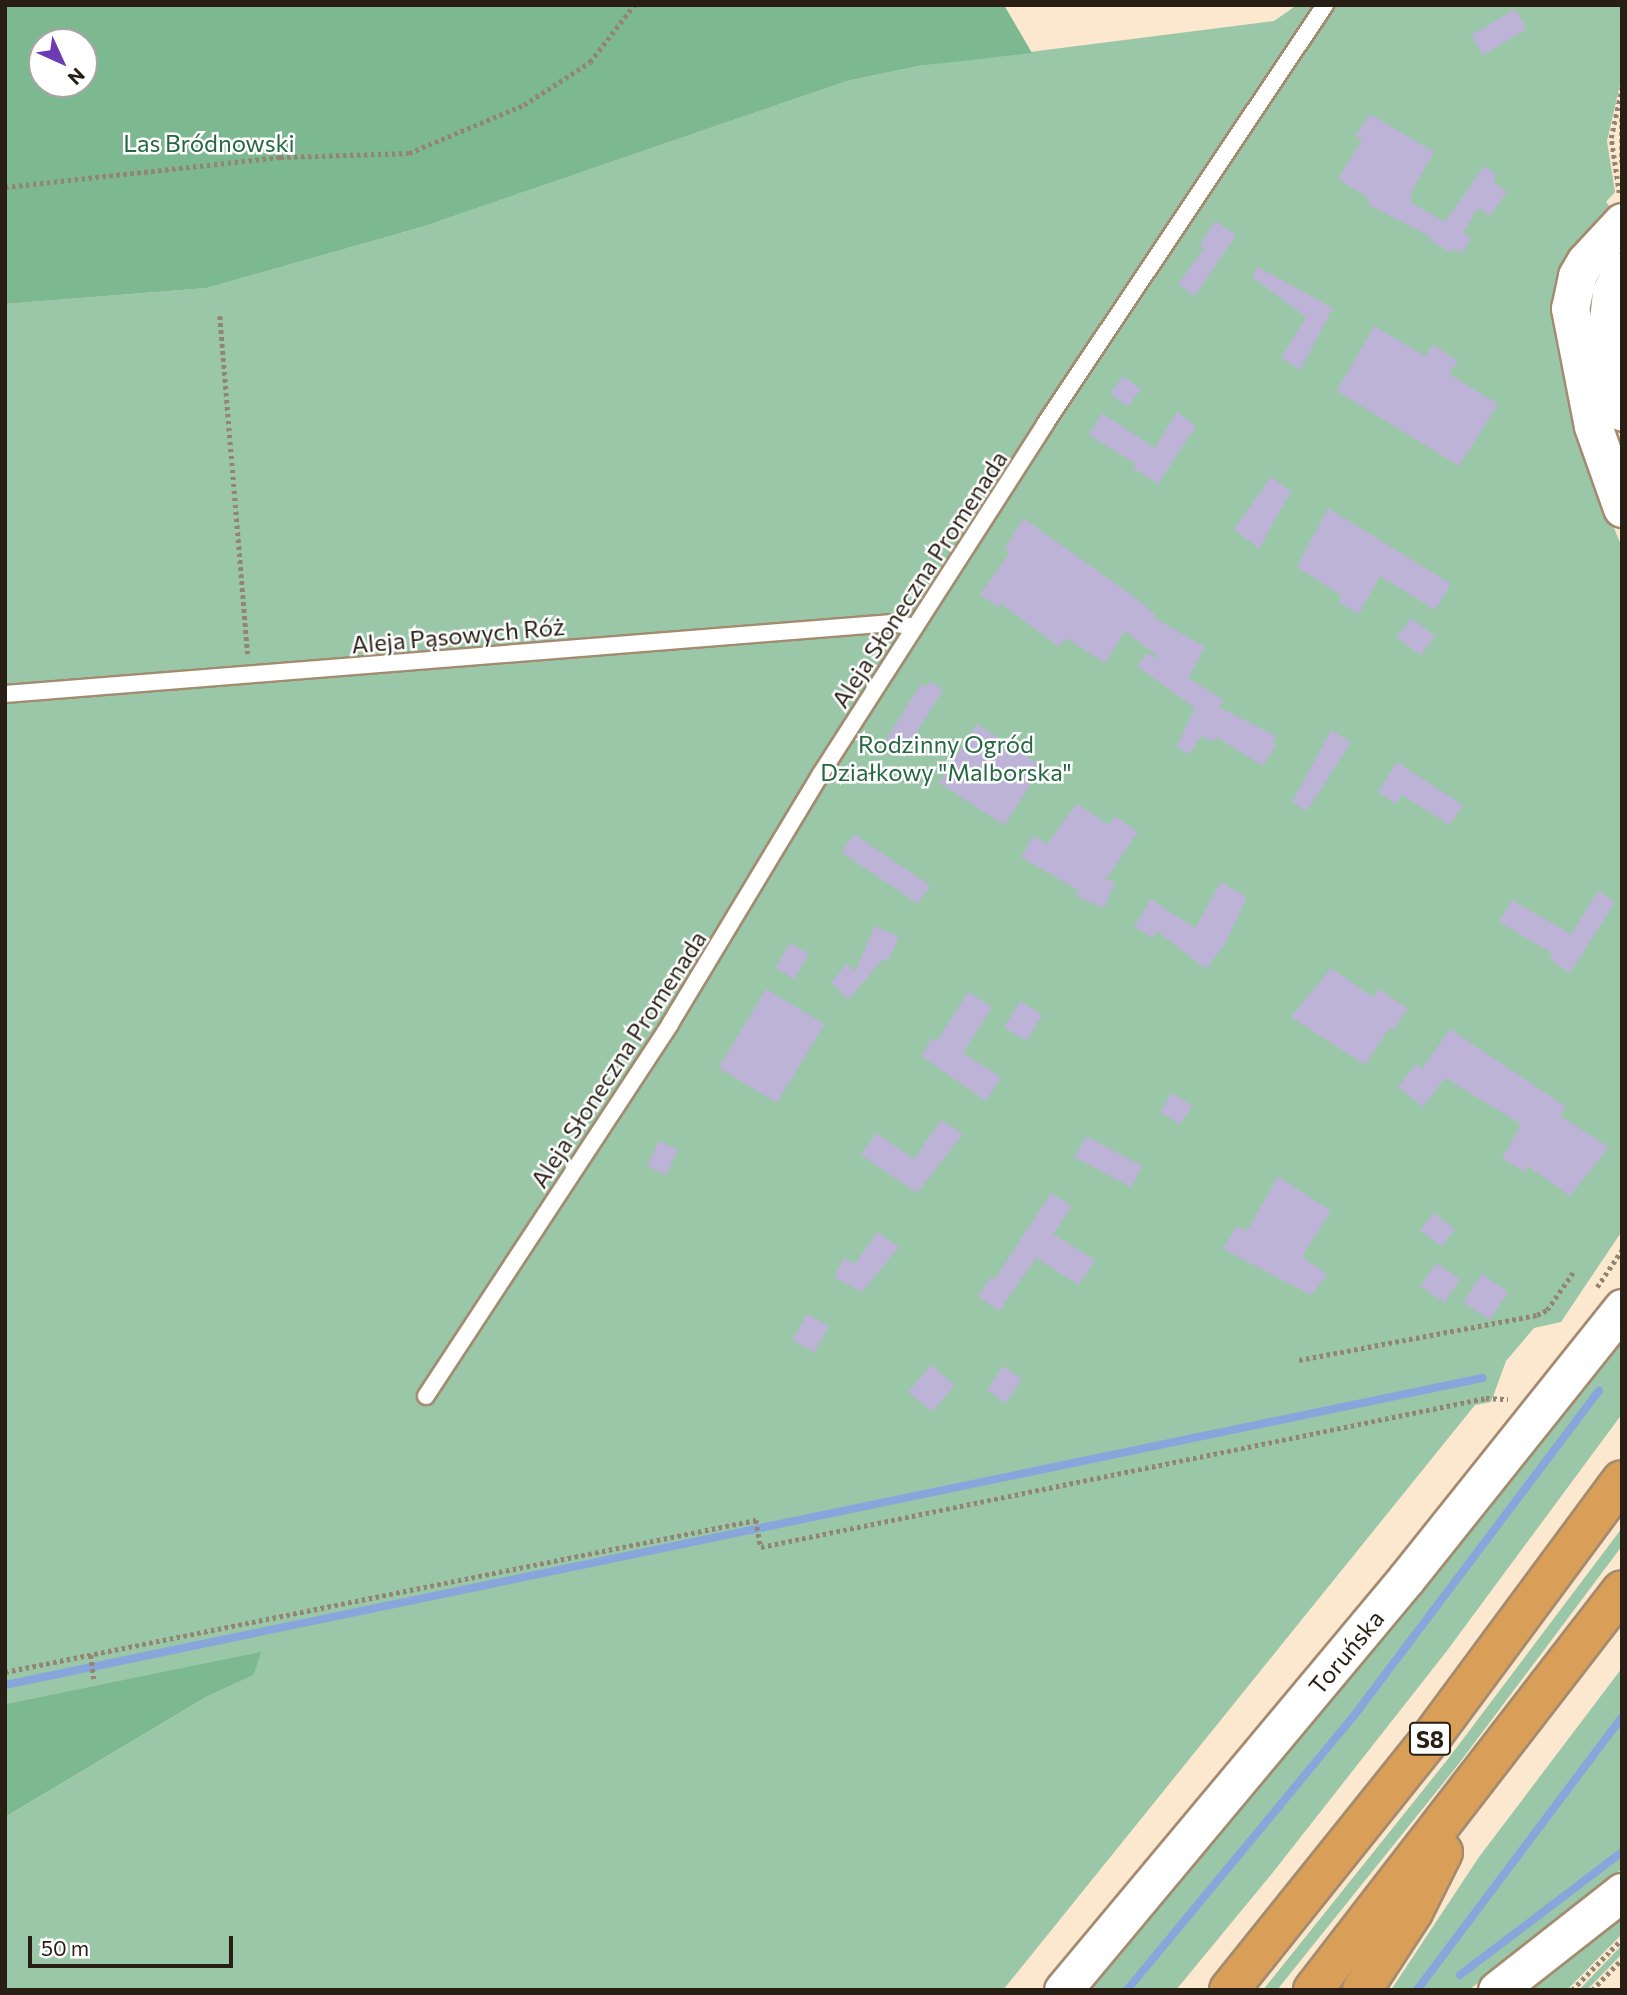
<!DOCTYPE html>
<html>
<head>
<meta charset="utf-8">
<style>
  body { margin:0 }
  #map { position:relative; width:1627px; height:1995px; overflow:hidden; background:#fce7cf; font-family:Commissioner,sans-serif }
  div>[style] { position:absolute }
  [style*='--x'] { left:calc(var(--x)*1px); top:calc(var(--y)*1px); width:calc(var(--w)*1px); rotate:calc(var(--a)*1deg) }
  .green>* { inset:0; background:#9ac7a8 }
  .forest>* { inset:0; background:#7cb890 }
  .stream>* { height:8px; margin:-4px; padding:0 4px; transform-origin:4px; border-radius:4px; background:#89a6dc }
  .building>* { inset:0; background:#bcb3d6; transform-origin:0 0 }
  .path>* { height:4.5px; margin-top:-2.25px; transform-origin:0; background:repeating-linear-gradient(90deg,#948573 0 3.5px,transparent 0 7px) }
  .roads { filter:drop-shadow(2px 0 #a38b6f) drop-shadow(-2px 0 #a38b6f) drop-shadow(0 2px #a38b6f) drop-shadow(0 -2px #a38b6f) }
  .service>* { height:16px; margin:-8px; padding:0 8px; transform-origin:8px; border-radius:8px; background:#fff }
  .tertiary>* { height:37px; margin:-18.5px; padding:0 18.5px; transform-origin:18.5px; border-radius:18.5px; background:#fff }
  .motorway>* { height:38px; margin:-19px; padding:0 19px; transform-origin:19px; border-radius:19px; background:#d99e58 }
  span { translate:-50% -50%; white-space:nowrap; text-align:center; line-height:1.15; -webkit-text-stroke:5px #fff; paint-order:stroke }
  .shield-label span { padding:2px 5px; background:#fff; border:2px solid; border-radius:5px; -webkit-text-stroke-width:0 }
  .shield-label { font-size:23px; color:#281e13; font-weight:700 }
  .park-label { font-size:24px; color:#246740 }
  .street-label { font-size:24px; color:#281e13 }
  .frame { position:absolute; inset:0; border:7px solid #281e13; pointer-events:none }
  .north { position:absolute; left:28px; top:28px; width:70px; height:70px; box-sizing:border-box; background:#fff; border:2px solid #a9a5a1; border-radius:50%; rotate:135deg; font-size:19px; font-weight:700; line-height:28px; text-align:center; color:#281e13 }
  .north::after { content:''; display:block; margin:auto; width:24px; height:32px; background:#6c3bb2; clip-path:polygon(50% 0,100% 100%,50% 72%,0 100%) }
  .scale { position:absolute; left:28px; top:1936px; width:205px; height:32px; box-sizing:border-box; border:4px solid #281e13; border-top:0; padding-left:9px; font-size:21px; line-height:24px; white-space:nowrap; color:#281e13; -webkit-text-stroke:5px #fff; paint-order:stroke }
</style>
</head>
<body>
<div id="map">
  <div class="green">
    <div style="clip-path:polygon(1297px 5px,1622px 5px,1622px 76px,1607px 141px,1615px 192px,1606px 202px,1612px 209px,1561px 263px,1553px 298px,1554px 318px,1602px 500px,1622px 547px,1622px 1231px,1561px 1322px,1534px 1328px,1506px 1361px,1491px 1402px,1475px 1405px,1003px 1990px,5px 1990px,5px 1817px,206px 1697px,254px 1675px,260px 1653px,5px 1704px,5px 304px,207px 288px,422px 227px,847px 81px,919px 66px,1274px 21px)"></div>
    <div style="clip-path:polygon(1622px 1334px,1622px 1414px,1446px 1652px,1274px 1871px,1176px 1990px,1086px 1990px,1279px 1762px)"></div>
    <div style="clip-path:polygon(1622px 1528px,1622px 1546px,1457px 1766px,1277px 1990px,1263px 1990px,1448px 1759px)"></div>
    <div style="clip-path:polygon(1622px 1668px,1622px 1869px,1469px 1990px,1391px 1990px,1479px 1857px)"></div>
    <div style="clip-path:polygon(1622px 1916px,1622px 1934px,1567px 1990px,1524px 1990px)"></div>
    <div style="clip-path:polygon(1622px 1945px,1622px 1954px,1587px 1990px,1579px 1990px)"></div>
  </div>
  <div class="forest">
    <div style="clip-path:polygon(evenodd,5px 5px,1004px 5px,1032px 53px,919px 66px,847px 81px,422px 227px,207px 288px,5px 304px,5px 5px,42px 42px,84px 42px,84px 84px,42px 84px,42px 42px)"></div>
    <div style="clip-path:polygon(261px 1652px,254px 1675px,206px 1697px,5px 1817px,5px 1704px)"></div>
  </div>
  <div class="stream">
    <div style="--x:5;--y:1685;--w:1509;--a:-11.74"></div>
    <div style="--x:1460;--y:1975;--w:203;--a:-37.2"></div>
    <div style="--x:1127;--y:1990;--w:354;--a:-50.4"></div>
    <div style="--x:1353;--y:1717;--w:409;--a:-53"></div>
    <div style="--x:1417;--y:1990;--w:341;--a:-53.1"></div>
  </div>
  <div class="building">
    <div style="left:1515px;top:9px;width:23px;height:51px;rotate:59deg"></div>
    <div style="clip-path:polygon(1370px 114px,1434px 152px,1410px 194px,1413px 195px,1410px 202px,1445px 222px,1484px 166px,1497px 175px,1493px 182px,1507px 192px,1490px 216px,1478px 208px,1463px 233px,1471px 237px,1463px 253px,1454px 249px,1451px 253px,1429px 240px,1431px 237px,1367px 204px,1370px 199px,1338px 179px,1362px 140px,1355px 136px)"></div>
    <div style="clip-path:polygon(1215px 221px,1236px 235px,1195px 296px,1178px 284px,1204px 248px,1200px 245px)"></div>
    <div style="clip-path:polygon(1258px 267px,1333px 308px,1300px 370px,1281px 358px,1306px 317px,1252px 277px)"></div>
    <div style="clip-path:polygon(1374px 326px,1425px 356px,1433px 345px,1458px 361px,1449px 374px,1498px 404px,1459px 466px,1337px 391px)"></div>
    <div style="left:1123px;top:376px;width:22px;height:22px;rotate:36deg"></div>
    <div style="clip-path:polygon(1177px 412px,1196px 426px,1158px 484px,1133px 468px,1136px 464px,1089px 435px,1102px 413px,1155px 448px)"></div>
    <div style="clip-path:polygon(1271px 477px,1291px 491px,1259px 549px,1234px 529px)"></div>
    <div style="clip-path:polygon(1328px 508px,1451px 584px,1435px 610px,1380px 576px,1359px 614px,1338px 602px,1342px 596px,1297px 567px)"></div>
    <div style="clip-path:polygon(1023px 518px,1133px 596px,1155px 614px,1153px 617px,1205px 647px,1188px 678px,1224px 700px,1219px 707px,1276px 736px,1272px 742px,1276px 745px,1263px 766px,1216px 737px,1214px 742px,1201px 736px,1190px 754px,1176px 747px,1195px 708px,1138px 667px,1146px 653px,1161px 659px,1125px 631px,1105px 663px,1066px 638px,1059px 647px,1001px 604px,998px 607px,980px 595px,1010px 552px,1005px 549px)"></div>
    <div style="left:1411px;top:618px;width:30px;height:24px;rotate:37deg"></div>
    <div style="clip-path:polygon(930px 681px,943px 690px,901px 757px,883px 744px,921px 684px,926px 687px)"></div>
    <div style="left:977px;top:724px;width:78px;height:70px;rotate:33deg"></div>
    <div style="clip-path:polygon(1331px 730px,1351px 742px,1307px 811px,1292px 802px)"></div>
    <div style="clip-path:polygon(1397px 762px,1463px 805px,1450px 825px,1402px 795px,1396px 804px,1378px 792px)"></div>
    <div style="clip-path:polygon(1077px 803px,1108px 825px,1115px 816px,1138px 832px,1106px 879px,1115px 883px,1104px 908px,1076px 896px,1079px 891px,1021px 857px,1033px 836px,1047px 844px)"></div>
    <div style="left:854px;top:834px;width:92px;height:22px;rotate:34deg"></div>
    <div style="clip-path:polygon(1221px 882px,1247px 897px,1225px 944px,1206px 969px,1157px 931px,1152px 938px,1134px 927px,1151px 899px,1195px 928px)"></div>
    <div style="clip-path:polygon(1598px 891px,1615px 902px,1570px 973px,1549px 959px,1553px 954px,1499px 922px,1512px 900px,1571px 934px)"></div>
    <div style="clip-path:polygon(875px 926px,899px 937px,888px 961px,883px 959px,848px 1000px,831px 982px,847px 964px,855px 971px)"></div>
    <div style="left:790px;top:943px;width:22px;height:29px;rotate:30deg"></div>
    <div style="clip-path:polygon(1331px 968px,1373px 997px,1379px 989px,1408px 1009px,1393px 1030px,1389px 1028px,1365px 1065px,1291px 1017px)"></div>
    <div style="left:766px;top:989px;width:68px;height:92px;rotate:31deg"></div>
    <div style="clip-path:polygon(968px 992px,992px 1007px,963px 1053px,1001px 1077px,986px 1101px,921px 1056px,932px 1038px,937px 1041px)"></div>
    <div style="left:1020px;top:1001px;width:26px;height:31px;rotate:31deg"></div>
    <div style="clip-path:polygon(1450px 1029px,1566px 1107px,1560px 1116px,1609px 1147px,1570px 1196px,1528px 1166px,1525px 1172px,1502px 1159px,1521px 1124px,1445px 1078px,1423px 1107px,1398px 1087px,1416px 1064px,1422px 1069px)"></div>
    <div style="left:1172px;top:1093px;width:24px;height:22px;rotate:33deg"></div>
    <div style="clip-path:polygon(941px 1120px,963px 1134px,917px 1193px,861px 1155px,876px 1133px,914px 1159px)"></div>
    <div style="left:1086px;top:1136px;width:64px;height:24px;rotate:28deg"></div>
    <div style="left:659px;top:1141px;width:21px;height:28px;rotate:25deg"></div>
    <div style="clip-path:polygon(1278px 1176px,1331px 1211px,1302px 1256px,1327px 1275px,1311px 1295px,1223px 1249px,1237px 1226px,1247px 1231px)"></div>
    <div style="clip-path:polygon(1051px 1193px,1072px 1206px,1053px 1234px,1095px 1260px,1079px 1285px,1036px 1258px,999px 1311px,978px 1296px,991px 1277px,995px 1279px)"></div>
    <div style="left:1433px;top:1213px;width:27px;height:22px;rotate:36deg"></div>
    <div style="clip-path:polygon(877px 1232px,899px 1247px,862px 1292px,834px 1277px,844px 1258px,855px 1264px)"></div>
    <div style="left:1436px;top:1263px;width:29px;height:28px;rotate:34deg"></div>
    <div style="left:1482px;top:1274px;width:32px;height:34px;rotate:34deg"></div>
    <div style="left:807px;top:1314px;width:25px;height:30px;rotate:29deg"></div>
    <div style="left:931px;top:1365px;width:31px;height:35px;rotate:40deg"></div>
    <div style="left:1003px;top:1366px;width:23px;height:29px;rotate:34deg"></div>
  </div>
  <div class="path">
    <div style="--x:1622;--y:118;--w:45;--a:90"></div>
    <div style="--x:5;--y:187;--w:277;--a:-6.2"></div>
    <div style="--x:280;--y:157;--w:129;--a:-1.8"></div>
    <div style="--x:409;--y:153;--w:125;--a:-22.7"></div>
    <div style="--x:524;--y:105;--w:79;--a:-33.1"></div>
    <div style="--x:590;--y:62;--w:72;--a:-52.3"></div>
    <div style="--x:1619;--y:193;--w:56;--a:-98.3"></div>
    <div style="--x:1611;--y:138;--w:52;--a:-77.8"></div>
    <div style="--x:220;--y:316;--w:339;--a:85.3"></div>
    <div style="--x:1597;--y:1287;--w:45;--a:-56"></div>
    <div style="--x:1299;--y:1360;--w:242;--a:-10.7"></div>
    <div style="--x:1537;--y:1315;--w:11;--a:-27"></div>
    <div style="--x:1547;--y:1310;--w:47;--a:-55.3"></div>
    <div style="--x:91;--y:1655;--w:24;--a:83"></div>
    <div style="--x:5;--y:1672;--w:766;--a:-11.44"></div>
    <div style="--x:756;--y:1520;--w:27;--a:80"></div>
    <div style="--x:761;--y:1547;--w:740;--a:-11.61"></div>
    <div style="--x:1486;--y:1398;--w:22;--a:3"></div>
    <div style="--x:1572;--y:1990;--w:71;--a:-45.6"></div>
    <div style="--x:1592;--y:1990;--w:43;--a:-45.9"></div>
  </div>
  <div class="roads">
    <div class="service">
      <div style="--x:5;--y:694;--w:890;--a:-4.58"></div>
      <div style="--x:892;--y:623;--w:23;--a:10"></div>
      <div style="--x:426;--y:1396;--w:445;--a:-56.7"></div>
      <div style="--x:670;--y:1024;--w:291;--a:-58.9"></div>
      <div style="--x:820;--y:775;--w:417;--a:-57.3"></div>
      <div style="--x:1045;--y:424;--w:504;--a:-56.25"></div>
    </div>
    <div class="tertiary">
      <div style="--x:1622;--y:222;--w:54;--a:132.8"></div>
      <div style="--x:1585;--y:262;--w:16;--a:120"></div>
      <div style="--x:1577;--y:276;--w:33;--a:102"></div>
      <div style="--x:1570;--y:308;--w:120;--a:79"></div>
      <div style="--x:1593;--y:426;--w:87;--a:70.5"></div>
      <div style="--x:1622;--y:271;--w:24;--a:118"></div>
      <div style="--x:1611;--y:292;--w:37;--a:96"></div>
      <div style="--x:1607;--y:329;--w:84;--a:79.8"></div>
      <div style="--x:1063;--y:1990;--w:535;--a:-50.15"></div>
      <div style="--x:1406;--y:1579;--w:347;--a:-51.4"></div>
      <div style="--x:1497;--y:1990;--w:159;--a:-38.1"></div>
    </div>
    <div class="motorway">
      <div style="--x:1229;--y:1990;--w:327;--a:-51.3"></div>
      <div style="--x:1433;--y:1735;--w:317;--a:-53.5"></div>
      <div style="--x:1313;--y:1990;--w:505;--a:-52.31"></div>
      <div style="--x:1362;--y:1990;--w:93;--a:-56.8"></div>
      <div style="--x:1413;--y:1912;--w:67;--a:-63.4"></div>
    </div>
  </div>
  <div class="shield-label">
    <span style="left:1430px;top:1739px">S8</span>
  </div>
  <div class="park-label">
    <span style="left:209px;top:143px">Las Bródnowski</span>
    <span style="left:946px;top:758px">Rodzinny Ogród<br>Działkowy "Malborska"</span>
  </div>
  <div class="street-label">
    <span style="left:919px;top:579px;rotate:-57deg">Aleja Słoneczna Promenada</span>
    <span style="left:458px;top:635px;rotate:-5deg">Aleja Pąsowych Róż</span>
    <span style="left:618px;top:1059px;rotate:-57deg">Aleja Słoneczna Promenada</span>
    <span style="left:1346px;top:1652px;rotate:-50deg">Toruńska</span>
  </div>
  <div class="frame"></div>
  <div class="north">N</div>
  <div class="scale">50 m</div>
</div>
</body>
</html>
